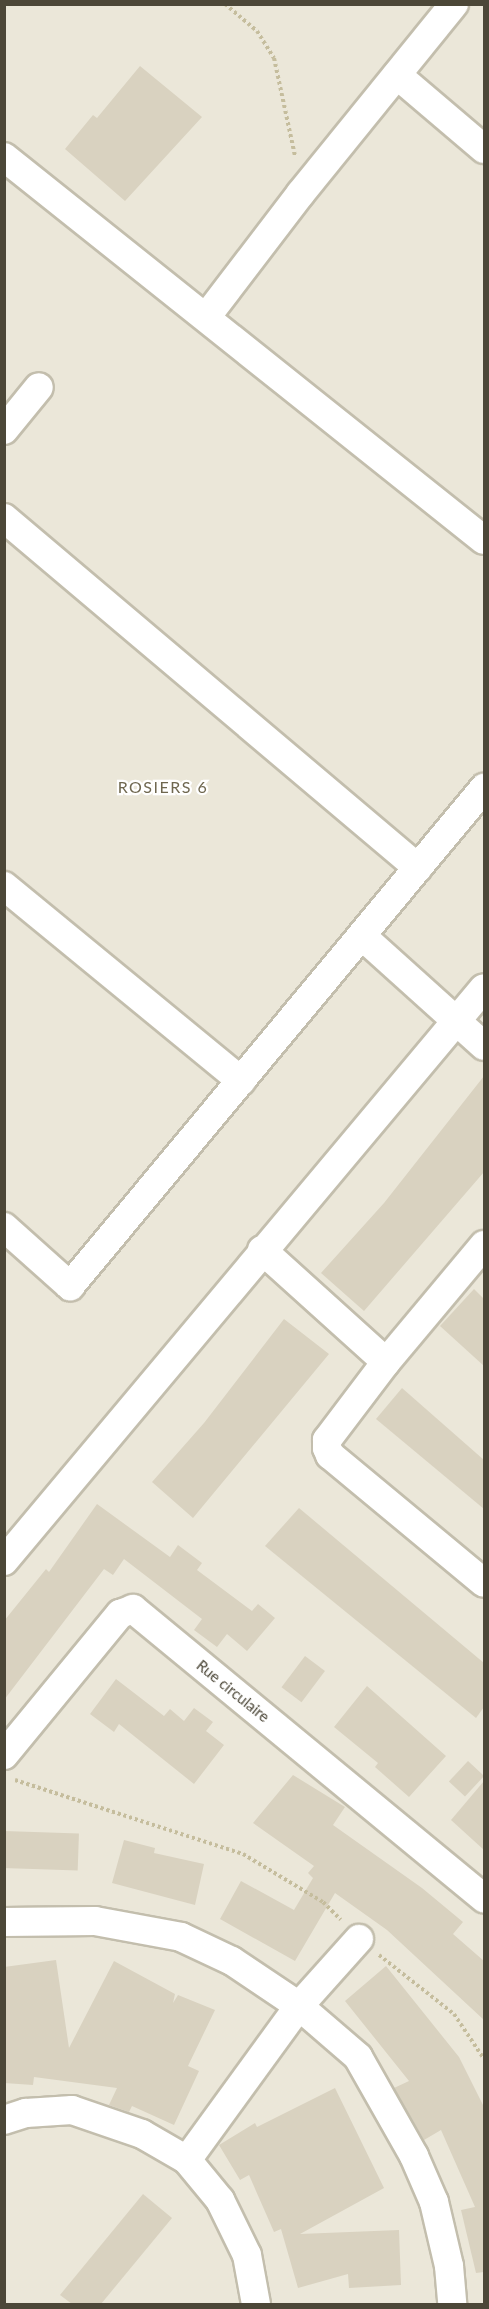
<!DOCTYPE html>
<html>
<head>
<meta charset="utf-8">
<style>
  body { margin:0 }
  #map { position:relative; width:489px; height:2309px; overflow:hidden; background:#f6f5eb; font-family:Lato,sans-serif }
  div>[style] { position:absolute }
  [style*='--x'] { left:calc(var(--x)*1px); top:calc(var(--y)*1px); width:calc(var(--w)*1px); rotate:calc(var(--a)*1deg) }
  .residential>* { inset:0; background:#ebe7d9; transform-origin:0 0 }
  .building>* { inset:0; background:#d9d2c0; transform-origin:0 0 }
  .path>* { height:4px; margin-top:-2px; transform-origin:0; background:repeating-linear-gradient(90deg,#c5bd9d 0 3px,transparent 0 6px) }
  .roads { filter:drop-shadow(2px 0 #c3bead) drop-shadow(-2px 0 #c3bead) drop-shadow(0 2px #c3bead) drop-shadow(0 -2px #c3bead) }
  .street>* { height:28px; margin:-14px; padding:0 14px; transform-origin:14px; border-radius:14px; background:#fff }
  span { translate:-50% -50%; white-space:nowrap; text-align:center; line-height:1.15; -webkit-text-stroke:4.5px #fff; paint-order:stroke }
  .street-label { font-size:15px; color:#4c4738 }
  .neighbourhood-label { font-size:16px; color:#6f674f; letter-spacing:1.5px }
  .frame { position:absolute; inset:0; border:6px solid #4c4738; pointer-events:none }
</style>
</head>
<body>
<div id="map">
  <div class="residential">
    <div style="left:5px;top:5px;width:479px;height:2299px"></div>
  </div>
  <div class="building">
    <div style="clip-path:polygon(140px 66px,202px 117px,125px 201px,65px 149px,93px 115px,97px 118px)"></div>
    <div style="clip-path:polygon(484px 1076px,484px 1172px,364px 1311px,321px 1273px,384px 1203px)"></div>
    <div style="clip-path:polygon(474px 1289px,484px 1299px,484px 1366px,440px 1326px)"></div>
    <div style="clip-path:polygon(284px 1319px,329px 1354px,193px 1518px,152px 1482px,204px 1423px)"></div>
    <div style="clip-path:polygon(402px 1388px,484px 1460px,484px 1509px,376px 1419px)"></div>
    <div style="clip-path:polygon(97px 1504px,170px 1557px,178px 1545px,202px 1563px,197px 1570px,252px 1611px,258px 1604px,275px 1618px,247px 1651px,227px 1634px,217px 1647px,194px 1630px,202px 1619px,124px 1559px,113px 1575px,104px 1569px,4px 1700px,4px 1621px,46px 1569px,49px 1572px)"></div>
    <div style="clip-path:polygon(299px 1508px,484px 1663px,484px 1707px,476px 1718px,265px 1546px)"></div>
    <div style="left:305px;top:1656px;width:25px;height:39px;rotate:37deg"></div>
    <div style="clip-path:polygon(116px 1679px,164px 1716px,170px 1709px,184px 1721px,194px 1708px,213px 1722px,206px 1731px,224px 1745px,194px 1784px,119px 1724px,114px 1732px,90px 1714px)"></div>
    <div style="clip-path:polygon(367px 1686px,446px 1756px,409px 1797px,375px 1767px,378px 1763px,334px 1727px)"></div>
    <div style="left:468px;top:1761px;width:22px;height:28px;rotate:43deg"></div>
    <div style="clip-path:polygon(293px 1775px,345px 1807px,333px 1825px,422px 1888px,463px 1922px,453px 1934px,484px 1961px,484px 2020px,387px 1930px,335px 1893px,295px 1961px,220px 1919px,241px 1881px,294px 1910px,313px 1878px,308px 1873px,314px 1866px,253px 1823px)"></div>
    <div style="clip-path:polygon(484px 1781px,484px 1850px,451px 1820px)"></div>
    <div style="left:4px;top:1831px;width:75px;height:37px;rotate:2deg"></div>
    <div style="clip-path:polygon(124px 1840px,155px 1848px,154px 1853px,204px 1864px,195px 1905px,112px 1883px)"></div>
    <div style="clip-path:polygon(56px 1960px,69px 2048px,114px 1961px,175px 1994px,173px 2003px,178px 1995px,215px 2010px,188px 2066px,199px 2071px,174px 2125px,132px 2106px,129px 2112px,109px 2105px,117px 2088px,34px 2077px,33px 2085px,4px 2083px,4px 1967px)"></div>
    <div style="clip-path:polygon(386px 1966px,459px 2057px,484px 2107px,484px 2272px,476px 2273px,461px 2210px,475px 2207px,441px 2130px,424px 2140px,394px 2088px,409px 2081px,345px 2001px)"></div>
    <div style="clip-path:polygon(335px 2088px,384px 2188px,300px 2234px,399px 2230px,401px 2285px,349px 2288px,348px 2274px,298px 2288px,281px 2229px,274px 2232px,249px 2175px,240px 2180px,219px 2145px,255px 2123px,257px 2127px)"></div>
    <div style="clip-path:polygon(143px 2194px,172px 2218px,101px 2304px,72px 2304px,60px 2295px)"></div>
  </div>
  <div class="path">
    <div style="--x:225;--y:4;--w:42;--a:40.2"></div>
    <div style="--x:257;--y:31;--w:32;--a:58"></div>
    <div style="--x:274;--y:58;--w:100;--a:77.9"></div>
    <div style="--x:15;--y:1780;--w:240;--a:18"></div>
    <div style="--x:243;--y:1854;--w:93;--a:31"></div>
    <div style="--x:323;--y:1902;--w:25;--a:45"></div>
    <div style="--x:379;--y:1955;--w:95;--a:38.2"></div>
    <div style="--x:454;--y:2014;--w:54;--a:56.3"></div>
  </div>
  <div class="roads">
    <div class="street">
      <div style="--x:397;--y:75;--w:114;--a:40.4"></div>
      <div style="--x:4;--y:157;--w:614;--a:38.59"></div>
      <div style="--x:207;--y:316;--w:155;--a:-52.6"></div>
      <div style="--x:301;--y:193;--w:243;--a:-51"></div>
      <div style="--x:4;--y:430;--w:55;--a:-50.9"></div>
      <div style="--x:4;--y:518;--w:542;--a:40.21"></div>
      <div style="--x:4;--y:886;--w:307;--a:39.4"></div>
      <div style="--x:362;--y:936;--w:164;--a:42"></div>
      <div style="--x:4;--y:1227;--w:89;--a:41.8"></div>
      <div style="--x:70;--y:1286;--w:648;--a:-50.26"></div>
      <div style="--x:484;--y:1245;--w:153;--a:129.9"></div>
      <div style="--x:386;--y:1362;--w:98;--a:127.1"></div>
      <div style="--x:327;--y:1440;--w:8;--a:90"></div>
      <div style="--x:327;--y:1448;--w:8;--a:67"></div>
      <div style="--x:330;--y:1455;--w:200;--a:39.7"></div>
      <div style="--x:262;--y:1250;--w:167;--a:42.1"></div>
      <div style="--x:4;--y:1561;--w:747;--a:-50.05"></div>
      <div style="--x:4;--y:1755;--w:183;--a:-50.6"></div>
      <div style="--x:120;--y:1614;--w:14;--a:-21"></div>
      <div style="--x:133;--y:1609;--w:455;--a:39.5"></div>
      <div style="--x:4;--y:1922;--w:91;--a:-0.6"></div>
      <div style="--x:95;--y:1921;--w:87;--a:10.5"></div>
      <div style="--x:181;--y:1937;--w:56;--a:25.2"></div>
      <div style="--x:232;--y:1961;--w:81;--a:33.9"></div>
      <div style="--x:299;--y:2006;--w:78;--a:40.8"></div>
      <div style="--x:358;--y:2057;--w:114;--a:60.5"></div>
      <div style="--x:414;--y:2156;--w:50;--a:66.5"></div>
      <div style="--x:434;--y:2202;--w:66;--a:76.8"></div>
      <div style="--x:449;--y:2266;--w:38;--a:85"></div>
      <div style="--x:4;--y:2120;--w:23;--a:-18"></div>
      <div style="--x:26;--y:2113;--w:46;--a:-3.7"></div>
      <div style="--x:72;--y:2110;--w:74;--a:18.9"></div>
      <div style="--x:142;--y:2134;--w:52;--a:30"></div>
      <div style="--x:187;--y:2160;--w:52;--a:50.5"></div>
      <div style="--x:220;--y:2200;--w:61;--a:63.9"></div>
      <div style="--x:247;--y:2255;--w:50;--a:79.6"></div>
      <div style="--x:187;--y:2160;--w:190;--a:-54"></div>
      <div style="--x:299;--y:2006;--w:90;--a:-48.2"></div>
    </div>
  </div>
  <div class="street-label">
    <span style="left:233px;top:1691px;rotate:39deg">Rue circulaire</span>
  </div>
  <div class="neighbourhood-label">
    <span style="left:163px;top:787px">ROSIERS 6</span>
  </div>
  <div class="frame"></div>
</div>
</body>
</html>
